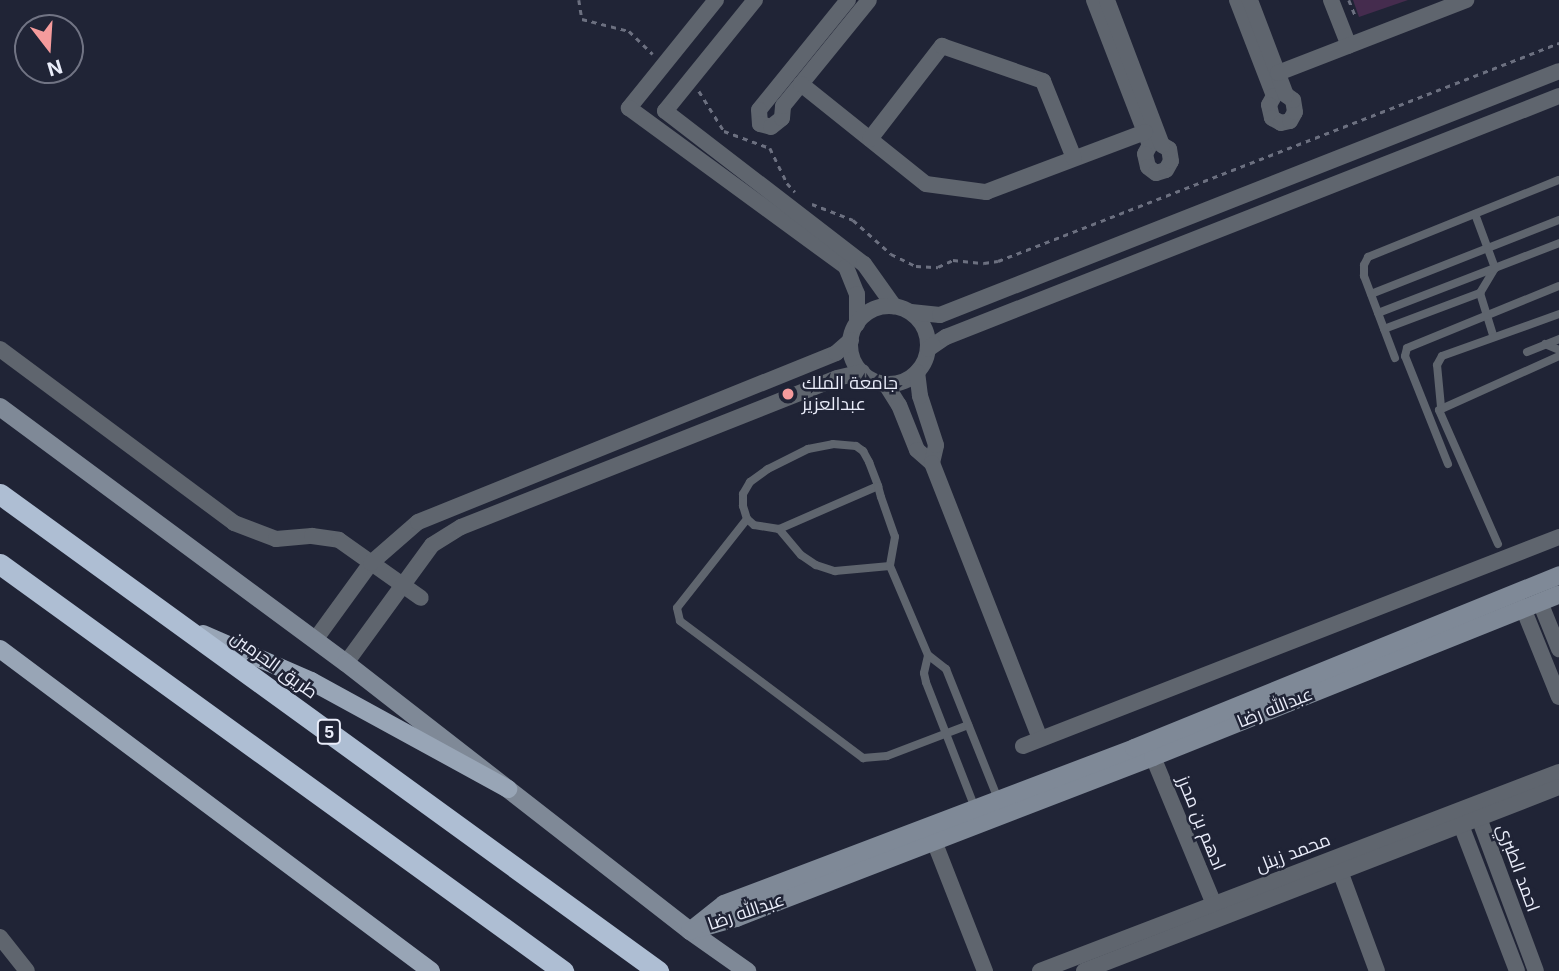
<!DOCTYPE html>
<html>
<head>
<meta charset="utf-8">
<style>
  body { margin:0 }
  #map { position:relative; width:1559px; height:971px; overflow:hidden; background:#202436; font-family:Inter,Cairo,sans-serif }
  div>[style] { position:absolute }
  [style*='--x'] { left:calc(var(--x)*1px); top:calc(var(--y)*1px); width:calc(var(--w)*1px); rotate:calc(var(--a)*1deg) }
  .green>* { inset:0; background:#452c4e }
  .path>* { height:2.5px; margin-top:-1.25px; transform-origin:0; background:repeating-linear-gradient(90deg,#6c7080 0 5px,transparent 0 10px) }
  .lane>* { height:8px; margin:-4px; padding:0 4px; transform-origin:4px; border-radius:4px; background:#5f656e }
  .street>* { height:16px; margin:-8px; padding:0 8px; transform-origin:8px; border-radius:8px; background:#5f656e }
  .street>.ring { margin:-8px; padding:0; box-sizing:content-box; background:none; border:16px solid #5f656e; border-radius:50% }
  .secondary>* { height:18px; margin:-9px; padding:0 9px; transform-origin:9px; border-radius:9px; background:#7f8997 }
  .primary>* { height:18px; margin:-9px; padding:0 9px; transform-origin:9px; border-radius:9px; background:#98a5b6 }
  .highway>* { height:21px; margin:-10.5px; padding:0 10.5px; transform-origin:10.5px; border-radius:10.5px; background:#aebed3 }
  .dots>* { width:19px; height:19px; translate:-50% -50%; box-sizing:border-box; border:4px solid #202436; border-radius:50% }
  span { translate:-50% -50%; white-space:nowrap; text-align:center; line-height:1.15; -webkit-text-stroke:5px #202436; paint-order:stroke }
  .shield-label span { padding:2px 5px; background:#202436; border:2px solid; border-radius:5px; -webkit-text-stroke-width:0 }
  .shield-label { font-size:16px; color:#eaedfa; font-weight:700 }
  .poi-label { font-size:18px; color:#eaedfa }
  .left { translate:0 -50%; text-align:left }
  .street-label { font-size:18px; color:#eaedfa }
  .north { position:absolute; left:14px; top:14px; width:70px; height:70px; box-sizing:border-box; background:#202436; border:2px solid #717484; border-radius:50%; rotate:163deg; font-size:19px; font-weight:700; line-height:28px; text-align:center; color:#eaedfa }
  .north::after { content:''; display:block; margin:auto; width:24px; height:32px; background:#f59b9c; clip-path:polygon(50% 0,100% 100%,50% 72%,0 100%) }
</style>
</head>
<body>
<div id="map">
  <div class="green">
    <div style="clip-path:polygon(1353px 0,1408px 0,1359px 17px)"></div>
  </div>
  <div class="path">
    <div style="--x:579;--y:0;--w:19;--a:81"></div>
    <div style="--x:582;--y:19;--w:49;--a:14.3"></div>
    <div style="--x:629;--y:31;--w:33;--a:44"></div>
    <div style="--x:1349;--y:0;--w:18;--a:68"></div>
    <div style="--x:699;--y:91;--w:47;--a:58"></div>
    <div style="--x:724;--y:131;--w:49;--a:20.3"></div>
    <div style="--x:770;--y:148;--w:39;--a:64"></div>
    <div style="--x:787;--y:183;--w:12;--a:48"></div>
    <div style="--x:812;--y:204;--w:44;--a:21.3"></div>
    <div style="--x:853;--y:220;--w:51;--a:41.8"></div>
    <div style="--x:891;--y:254;--w:28;--a:26"></div>
    <div style="--x:916;--y:266;--w:22;--a:3"></div>
    <div style="--x:938;--y:267;--w:17;--a:-25"></div>
    <div style="--x:953;--y:260;--w:31;--a:6"></div>
    <div style="--x:984;--y:263;--w:14;--a:-8"></div>
    <div style="--x:998;--y:261;--w:602;--a:-21.24"></div>
  </div>
  <div class="lane">
    <div style="--x:1475;--y:214;--w:58;--a:69.7"></div>
    <div style="--x:1495;--y:268;--w:29;--a:121"></div>
    <div style="--x:1480;--y:293;--w:44;--a:72.8"></div>
    <div style="--x:1371;--y:294;--w:202;--a:-21.5"></div>
    <div style="--x:1378;--y:313;--w:194;--a:-21.1"></div>
    <div style="--x:1384;--y:329;--w:103;--a:-20.6"></div>
    <div style="--x:1545;--y:344;--w:15;--a:23"></div>
    <div style="--x:1527;--y:352;--w:35;--a:-22"></div>
    <div style="--x:1395;--y:358;--w:88;--a:-110.7"></div>
    <div style="--x:1364;--y:276;--w:11;--a:-90"></div>
    <div style="--x:1364;--y:265;--w:9;--a:-63"></div>
    <div style="--x:1368;--y:257;--w:206;--a:-22"></div>
    <div style="--x:1441;--y:407;--w:42;--a:-95.4"></div>
    <div style="--x:1437;--y:365;--w:10;--a:-61"></div>
    <div style="--x:1442;--y:356;--w:124;--a:-19.7"></div>
    <div style="--x:1448;--y:464;--w:116;--a:-111.7"></div>
    <div style="--x:1405;--y:356;--w:8;--a:-76"></div>
    <div style="--x:1407;--y:348;--w:164;--a:-22.2"></div>
    <div style="--x:878;--y:486;--w:108;--a:156.5"></div>
    <div style="--x:779;--y:529;--w:25;--a:-171"></div>
    <div style="--x:754;--y:525;--w:9;--a:-139"></div>
    <div style="--x:747;--y:519;--w:14;--a:-107"></div>
    <div style="--x:743;--y:506;--w:12;--a:-90"></div>
    <div style="--x:743;--y:494;--w:14;--a:-60"></div>
    <div style="--x:750;--y:482;--w:22;--a:-36"></div>
    <div style="--x:768;--y:469;--w:45;--a:-26.6"></div>
    <div style="--x:808;--y:449;--w:25;--a:-11"></div>
    <div style="--x:833;--y:444;--w:23;--a:5"></div>
    <div style="--x:856;--y:446;--w:9;--a:36"></div>
    <div style="--x:863;--y:451;--w:13;--a:61"></div>
    <div style="--x:869;--y:462;--w:26;--a:69"></div>
    <div style="--x:878;--y:486;--w:11;--a:75"></div>
    <div style="--x:881;--y:497;--w:42;--a:70.7"></div>
    <div style="--x:895;--y:537;--w:29;--a:100"></div>
    <div style="--x:747;--y:519;--w:113;--a:128.2"></div>
    <div style="--x:677;--y:608;--w:13;--a:77"></div>
    <div style="--x:680;--y:621;--w:229;--a:36.8"></div>
    <div style="--x:863;--y:758;--w:24;--a:-5"></div>
    <div style="--x:887;--y:756;--w:87;--a:-20.9"></div>
    <div style="--x:779;--y:529;--w:34;--a:50"></div>
    <div style="--x:801;--y:555;--w:18;--a:34"></div>
    <div style="--x:816;--y:565;--w:20;--a:18"></div>
    <div style="--x:835;--y:571;--w:55;--a:-5.2"></div>
    <div style="--x:890;--y:566;--w:97;--a:66.9"></div>
    <div style="--x:1498;--y:544;--w:146;--a:-113.8"></div>
    <div style="--x:1439;--y:410;--w:132;--a:-24.2"></div>
    <div style="--x:975;--y:808;--w:135;--a:-111.3"></div>
    <div style="--x:926;--y:682;--w:9;--a:-103"></div>
    <div style="--x:924;--y:673;--w:18;--a:-77"></div>
    <div style="--x:928;--y:655;--w:23;--a:38"></div>
    <div style="--x:946;--y:669;--w:140;--a:68.2"></div>
  </div>
  <div class="street">
    <div style="--x:716;--y:0;--w:139;--a:128.9"></div>
    <div style="--x:629;--y:108;--w:269;--a:36.2"></div>
    <div style="--x:846;--y:267;--w:29;--a:68"></div>
    <div style="--x:857;--y:294;--w:30;--a:90"></div>
    <div style="--x:755;--y:0;--w:143;--a:129"></div>
    <div style="--x:665;--y:111;--w:251;--a:37.6"></div>
    <div style="--x:864;--y:264;--w:52;--a:54.5"></div>
    <div style="--x:848;--y:0;--w:141;--a:129"></div>
    <div style="--x:759;--y:110;--w:14;--a:86"></div>
    <div style="--x:760;--y:124;--w:11;--a:15"></div>
    <div style="--x:771;--y:127;--w:14;--a:-39"></div>
    <div style="--x:782;--y:118;--w:12;--a:-85"></div>
    <div style="--x:783;--y:106;--w:136;--a:-50.9"></div>
    <div style="--x:1094;--y:0;--w:155;--a:68.9"></div>
    <div style="--x:1150;--y:145;--w:10;--a:119"></div>
    <div style="--x:1145;--y:154;--w:13;--a:77"></div>
    <div style="--x:1148;--y:167;--w:10;--a:37"></div>
    <div style="--x:1156;--y:173;--w:10;--a:-17"></div>
    <div style="--x:1166;--y:170;--w:10;--a:-61"></div>
    <div style="--x:1171;--y:161;--w:12;--a:-99"></div>
    <div style="--x:1169;--y:149;--w:8;--a:-150"></div>
    <div style="--x:1162;--y:145;--w:155;--a:-110.8"></div>
    <div style="--x:1237;--y:0;--w:103;--a:68.9"></div>
    <div style="--x:1274;--y:96;--w:10;--a:119"></div>
    <div style="--x:1269;--y:105;--w:13;--a:77"></div>
    <div style="--x:1272;--y:118;--w:10;--a:29"></div>
    <div style="--x:1281;--y:123;--w:9;--a:-13"></div>
    <div style="--x:1290;--y:121;--w:10;--a:-61"></div>
    <div style="--x:1295;--y:112;--w:12;--a:-99"></div>
    <div style="--x:1293;--y:100;--w:9;--a:-144"></div>
    <div style="--x:1286;--y:95;--w:102;--a:-110.8"></div>
    <div style="--x:1331;--y:0;--w:49;--a:68.6"></div>
    <div style="--x:1278;--y:73;--w:202;--a:-21.2"></div>
    <div style="--x:801;--y:84;--w:160;--a:38.7"></div>
    <div style="--x:926;--y:184;--w:61;--a:7.6"></div>
    <div style="--x:986;--y:192;--w:170;--a:-20.7"></div>
    <div style="--x:870;--y:139;--w:118;--a:-52.3"></div>
    <div style="--x:942;--y:46;--w:107;--a:19.1"></div>
    <div style="--x:1043;--y:81;--w:83;--a:68.1"></div>
    <div class="ring" style="left:850px;top:306px;width:62px;height:62px"></div>
    <div style="--x:911;--y:312;--w:29;--a:6"></div>
    <div style="--x:940;--y:315;--w:665;--a:-21.51"></div>
    <div style="--x:0;--y:349;--w:292;--a:36.6"></div>
    <div style="--x:234;--y:523;--w:45;--a:20.9"></div>
    <div style="--x:276;--y:539;--w:36;--a:-5"></div>
    <div style="--x:312;--y:536;--w:27;--a:8"></div>
    <div style="--x:339;--y:540;--w:100;--a:35.3"></div>
    <div style="--x:928;--y:349;--w:22;--a:-34"></div>
    <div style="--x:946;--y:337;--w:659;--a:-21.46"></div>
    <div style="--x:885;--y:383;--w:26;--a:58"></div>
    <div style="--x:899;--y:405;--w:48;--a:68.2"></div>
    <div style="--x:917;--y:450;--w:20;--a:41"></div>
    <div style="--x:932;--y:463;--w:18;--a:-77"></div>
    <div style="--x:936;--y:445;--w:52;--a:-108.1"></div>
    <div style="--x:920;--y:396;--w:24;--a:-97"></div>
    <div style="--x:932;--y:463;--w:296;--a:68.6"></div>
    <div style="--x:1540;--y:602;--w:51;--a:68"></div>
    <div style="--x:1523;--y:608;--w:96;--a:68"></div>
    <div style="--x:315;--y:640;--w:95;--a:-54"></div>
    <div style="--x:371;--y:563;--w:62;--a:-41.1"></div>
    <div style="--x:418;--y:522;--w:451;--a:-22"></div>
    <div style="--x:836;--y:353;--w:20;--a:-41"></div>
    <div style="--x:346;--y:663;--w:146;--a:-53.9"></div>
    <div style="--x:432;--y:545;--w:34;--a:-32"></div>
    <div style="--x:461;--y:527;--w:404;--a:-21.6"></div>
    <div style="--x:837;--y:378;--w:26;--a:-13"></div>
    <div style="--x:1023;--y:746;--w:575;--a:-21.3"></div>
    <div style="--x:1153;--y:757;--w:159;--a:67.5"></div>
    <div style="--x:1479;--y:818;--w:163;--a:69.6"></div>
    <div style="--x:1461;--y:825;--w:156;--a:69"></div>
    <div style="--x:934;--y:841;--w:140;--a:68.6"></div>
    <div style="--x:1337;--y:863;--w:115;--a:69.7"></div>
    <div style="--x:0;--y:937;--w:43;--a:51.5"></div>
    <div style="--x:1040;--y:971;--w:556;--a:-20.98"></div>
    <div style="--x:1084;--y:971;--w:509;--a:-21.17"></div>
  </div>
  <div class="secondary">
    <div style="--x:0;--y:407;--w:430;--a:36.5"></div>
    <div style="--x:346;--y:663;--w:436;--a:37.9"></div>
    <div style="--x:690;--y:931;--w:70;--a:35.1"></div>
    <div style="--x:697;--y:929;--w:41;--a:-15.8"></div>
    <div style="--x:736;--y:918;--w:447;--a:-21.1"></div>
    <div style="--x:1153;--y:757;--w:437;--a:-21.8"></div>
    <div style="--x:690;--y:931;--w:43;--a:-38.5"></div>
    <div style="--x:724;--y:904;--w:439;--a:-20.8"></div>
    <div style="--x:1134;--y:748;--w:459;--a:-22.1"></div>
  </div>
  <div class="primary">
    <div style="--x:203;--y:634;--w:118;--a:23.5"></div>
    <div style="--x:311;--y:681;--w:225;--a:28.7"></div>
    <div style="--x:0;--y:649;--w:538;--a:36.76"></div>
  </div>
  <div class="highway">
    <div style="--x:0;--y:494;--w:813;--a:35.94"></div>
    <div style="--x:0;--y:564;--w:695;--a:35.86"></div>
  </div>
  <div class="dots">
    <div style="left:788px;top:394px;background:#f59b9c"></div>
  </div>
  <div class="shield-label">
    <span style="left:329px;top:732px">5</span>
  </div>
  <div class="poi-label">
    <span class="left" style="left:802px;top:394px">جامعة الملك<br>عبدالعزيز</span>
  </div>
  <div class="street-label">
    <span style="left:274px;top:665px;rotate:36deg">طريق الحرمين</span>
    <span style="left:1275px;top:708px;rotate:-22deg">عبدالله رضا</span>
    <span style="left:1201px;top:823px;rotate:68deg">ادهم بن محرز</span>
    <span style="left:1293px;top:853px;rotate:-21deg">محمد زينل</span>
    <span style="left:1518px;top:868px;rotate:70deg">احمد الطبري</span>
    <span style="left:746px;top:912px;rotate:-19deg">عبدالله رضا</span>
  </div>
  <div class="north">N</div>
</div>
</body>
</html>
